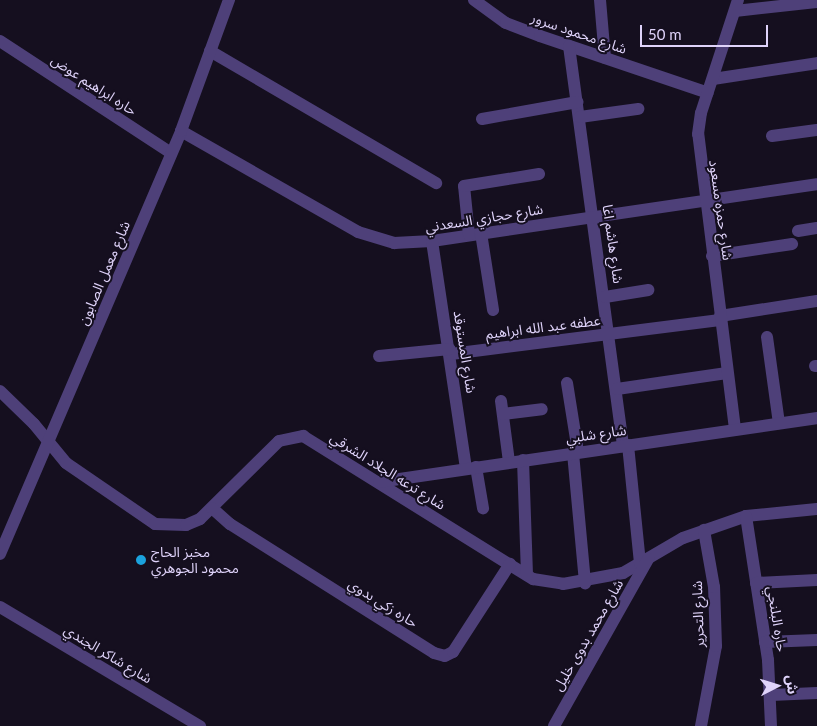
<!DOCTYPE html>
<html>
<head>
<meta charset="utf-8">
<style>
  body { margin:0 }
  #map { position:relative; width:817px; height:726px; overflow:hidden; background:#150f1f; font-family:Lato,"Noto Sans Arabic",sans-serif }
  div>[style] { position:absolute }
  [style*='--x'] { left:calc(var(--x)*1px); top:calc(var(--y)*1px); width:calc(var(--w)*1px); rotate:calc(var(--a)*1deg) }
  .minor>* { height:12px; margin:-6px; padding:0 6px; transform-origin:6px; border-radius:6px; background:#4e4079 }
  .dots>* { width:14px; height:14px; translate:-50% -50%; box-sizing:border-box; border:2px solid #150f1f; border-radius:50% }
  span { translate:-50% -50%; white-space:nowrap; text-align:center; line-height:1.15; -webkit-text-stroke:4px #150f1f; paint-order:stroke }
  .street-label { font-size:14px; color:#dfd3fa }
  .poi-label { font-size:14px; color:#dfd3fa }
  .left { translate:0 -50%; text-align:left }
  .north { position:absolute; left:752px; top:661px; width:50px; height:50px; -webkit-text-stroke:4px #150f1f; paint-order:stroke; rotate:85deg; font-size:14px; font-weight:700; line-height:20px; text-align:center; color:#dfd3fa }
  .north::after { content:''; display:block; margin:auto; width:18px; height:22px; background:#dfd3fa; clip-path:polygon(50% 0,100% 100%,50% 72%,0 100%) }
  .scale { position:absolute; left:640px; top:25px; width:128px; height:22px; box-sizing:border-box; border:2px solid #dfd3fa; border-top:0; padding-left:6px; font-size:15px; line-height:18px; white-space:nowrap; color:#dfd3fa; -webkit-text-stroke:4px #150f1f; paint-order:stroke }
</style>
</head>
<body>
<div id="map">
  <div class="minor">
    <div style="--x:474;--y:0;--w:39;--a:36"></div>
    <div style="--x:506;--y:23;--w:36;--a:21"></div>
    <div style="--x:540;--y:36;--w:177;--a:18.7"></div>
    <div style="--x:600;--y:0;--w:58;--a:85.1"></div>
    <div style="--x:735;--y:11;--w:82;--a:-6.3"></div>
    <div style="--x:0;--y:41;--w:204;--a:33.2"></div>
    <div style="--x:569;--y:46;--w:404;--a:82.3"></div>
    <div style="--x:210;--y:51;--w:262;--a:30.3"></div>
    <div style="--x:713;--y:79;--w:105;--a:-8.7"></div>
    <div style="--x:580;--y:117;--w:59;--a:-7.9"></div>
    <div style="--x:482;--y:119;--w:97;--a:-10.1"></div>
    <div style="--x:181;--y:131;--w:204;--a:29.7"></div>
    <div style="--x:358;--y:232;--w:38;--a:17"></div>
    <div style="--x:394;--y:243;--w:38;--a:-3"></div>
    <div style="--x:432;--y:241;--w:389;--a:-8.4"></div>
    <div style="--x:772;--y:136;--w:45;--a:-7.6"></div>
    <div style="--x:798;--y:231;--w:19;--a:-9"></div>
    <div style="--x:481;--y:233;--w:78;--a:81.1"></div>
    <div style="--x:469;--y:235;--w:49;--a:-95.8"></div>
    <div style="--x:464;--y:186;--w:76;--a:-9.1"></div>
    <div style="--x:432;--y:241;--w:230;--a:81.5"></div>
    <div style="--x:712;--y:256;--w:81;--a:-8.5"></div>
    <div style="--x:605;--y:297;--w:44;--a:-9.2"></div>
    <div style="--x:720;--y:316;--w:98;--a:-8.8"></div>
    <div style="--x:767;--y:337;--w:87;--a:82.1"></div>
    <div style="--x:451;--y:354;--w:271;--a:-7.2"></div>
    <div style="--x:379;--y:356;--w:71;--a:-5.6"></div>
    <div style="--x:815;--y:366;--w:2;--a:0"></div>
    <div style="--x:567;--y:383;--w:70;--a:80.9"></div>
    <div style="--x:617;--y:389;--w:111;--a:-8.3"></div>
    <div style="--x:0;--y:391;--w:47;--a:44.1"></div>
    <div style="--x:34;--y:424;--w:50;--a:50.6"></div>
    <div style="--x:66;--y:463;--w:108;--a:34.4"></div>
    <div style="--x:155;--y:524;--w:31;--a:2"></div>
    <div style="--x:186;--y:525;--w:15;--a:-23"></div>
    <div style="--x:200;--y:519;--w:111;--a:-44.6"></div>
    <div style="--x:279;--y:441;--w:25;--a:-12"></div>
    <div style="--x:303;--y:436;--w:271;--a:31.9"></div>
    <div style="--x:533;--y:579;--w:30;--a:9"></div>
    <div style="--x:563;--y:584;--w:61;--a:-10.4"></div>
    <div style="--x:623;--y:573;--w:69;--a:-30.3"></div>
    <div style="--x:683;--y:538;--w:67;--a:-19.2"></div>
    <div style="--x:746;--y:516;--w:71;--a:-5.6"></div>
    <div style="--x:501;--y:401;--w:62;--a:82.5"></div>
    <div style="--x:503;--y:414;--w:39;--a:-7"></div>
    <div style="--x:735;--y:429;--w:297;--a:-97.1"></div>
    <div style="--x:698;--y:134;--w:21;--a:-82"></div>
    <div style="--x:701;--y:113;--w:119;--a:-71.9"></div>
    <div style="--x:628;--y:445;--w:120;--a:84.2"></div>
    <div style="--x:573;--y:453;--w:131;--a:84.7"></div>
    <div style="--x:523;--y:460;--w:115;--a:88"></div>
    <div style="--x:476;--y:467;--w:42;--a:80.3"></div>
    <div style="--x:379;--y:482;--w:443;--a:-8.3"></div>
    <div style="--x:212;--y:508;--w:24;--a:42"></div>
    <div style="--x:230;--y:524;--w:241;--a:32.3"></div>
    <div style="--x:434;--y:653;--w:11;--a:15"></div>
    <div style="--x:445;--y:656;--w:9;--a:-27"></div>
    <div style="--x:453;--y:652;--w:105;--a:-57.1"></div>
    <div style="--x:746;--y:516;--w:146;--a:81.3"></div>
    <div style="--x:768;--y:660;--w:66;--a:87.4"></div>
    <div style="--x:0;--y:554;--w:460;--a:-66.8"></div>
    <div style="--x:181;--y:131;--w:140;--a:-69.9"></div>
    <div style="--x:756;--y:583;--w:61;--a:-2.8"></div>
    <div style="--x:0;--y:607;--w:233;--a:30.8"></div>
    <div style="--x:765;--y:642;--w:52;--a:-2.2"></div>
    <div style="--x:771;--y:695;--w:46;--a:-2.5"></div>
    <div style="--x:554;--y:726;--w:192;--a:-60.6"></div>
    <div style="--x:701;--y:726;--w:81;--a:-79.4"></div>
    <div style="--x:716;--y:646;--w:59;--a:-91.9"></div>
    <div style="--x:714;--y:587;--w:58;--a:-100"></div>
  </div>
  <div class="dots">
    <div style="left:141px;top:560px;background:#1ba2dd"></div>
  </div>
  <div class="street-label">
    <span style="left:579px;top:33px;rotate:19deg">شارع محمود سرور</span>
    <span style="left:94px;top:85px;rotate:33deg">حاره ابراهيم عوض</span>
    <span style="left:721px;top:210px;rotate:82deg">شارع حمزه مسعود</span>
    <span style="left:484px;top:218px;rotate:-9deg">شارع حجازي السعدني</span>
    <span style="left:613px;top:244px;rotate:82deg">شارع هاشم اغا</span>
    <span style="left:104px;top:273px;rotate:-67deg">شارع معمل الصابون</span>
    <span style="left:543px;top:327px;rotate:-7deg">عطفه عبد الله ابراهيم</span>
    <span style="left:465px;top:352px;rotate:81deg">شارع المستوقد</span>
    <span style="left:596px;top:434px;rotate:-8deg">شارع شلبي</span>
    <span style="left:388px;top:471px;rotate:32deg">شارع ترعه الجلاد الشرقي</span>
    <span style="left:383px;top:603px;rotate:32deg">حاره زكي بدوي</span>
    <span style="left:698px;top:614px;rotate:-92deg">شارع التحرير</span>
    <span style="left:777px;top:619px;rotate:81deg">حاره البلنجي</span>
    <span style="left:588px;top:635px;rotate:-60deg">شارع محمد بدوى خليل</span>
    <span style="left:108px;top:654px;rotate:31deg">شارع شاكر الجندي</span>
  </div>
  <div class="poi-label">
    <span class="left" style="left:151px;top:560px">مخبز الحاج<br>محمود الجوهري</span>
  </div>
  <div class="north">ش</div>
  <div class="scale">50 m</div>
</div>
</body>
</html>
